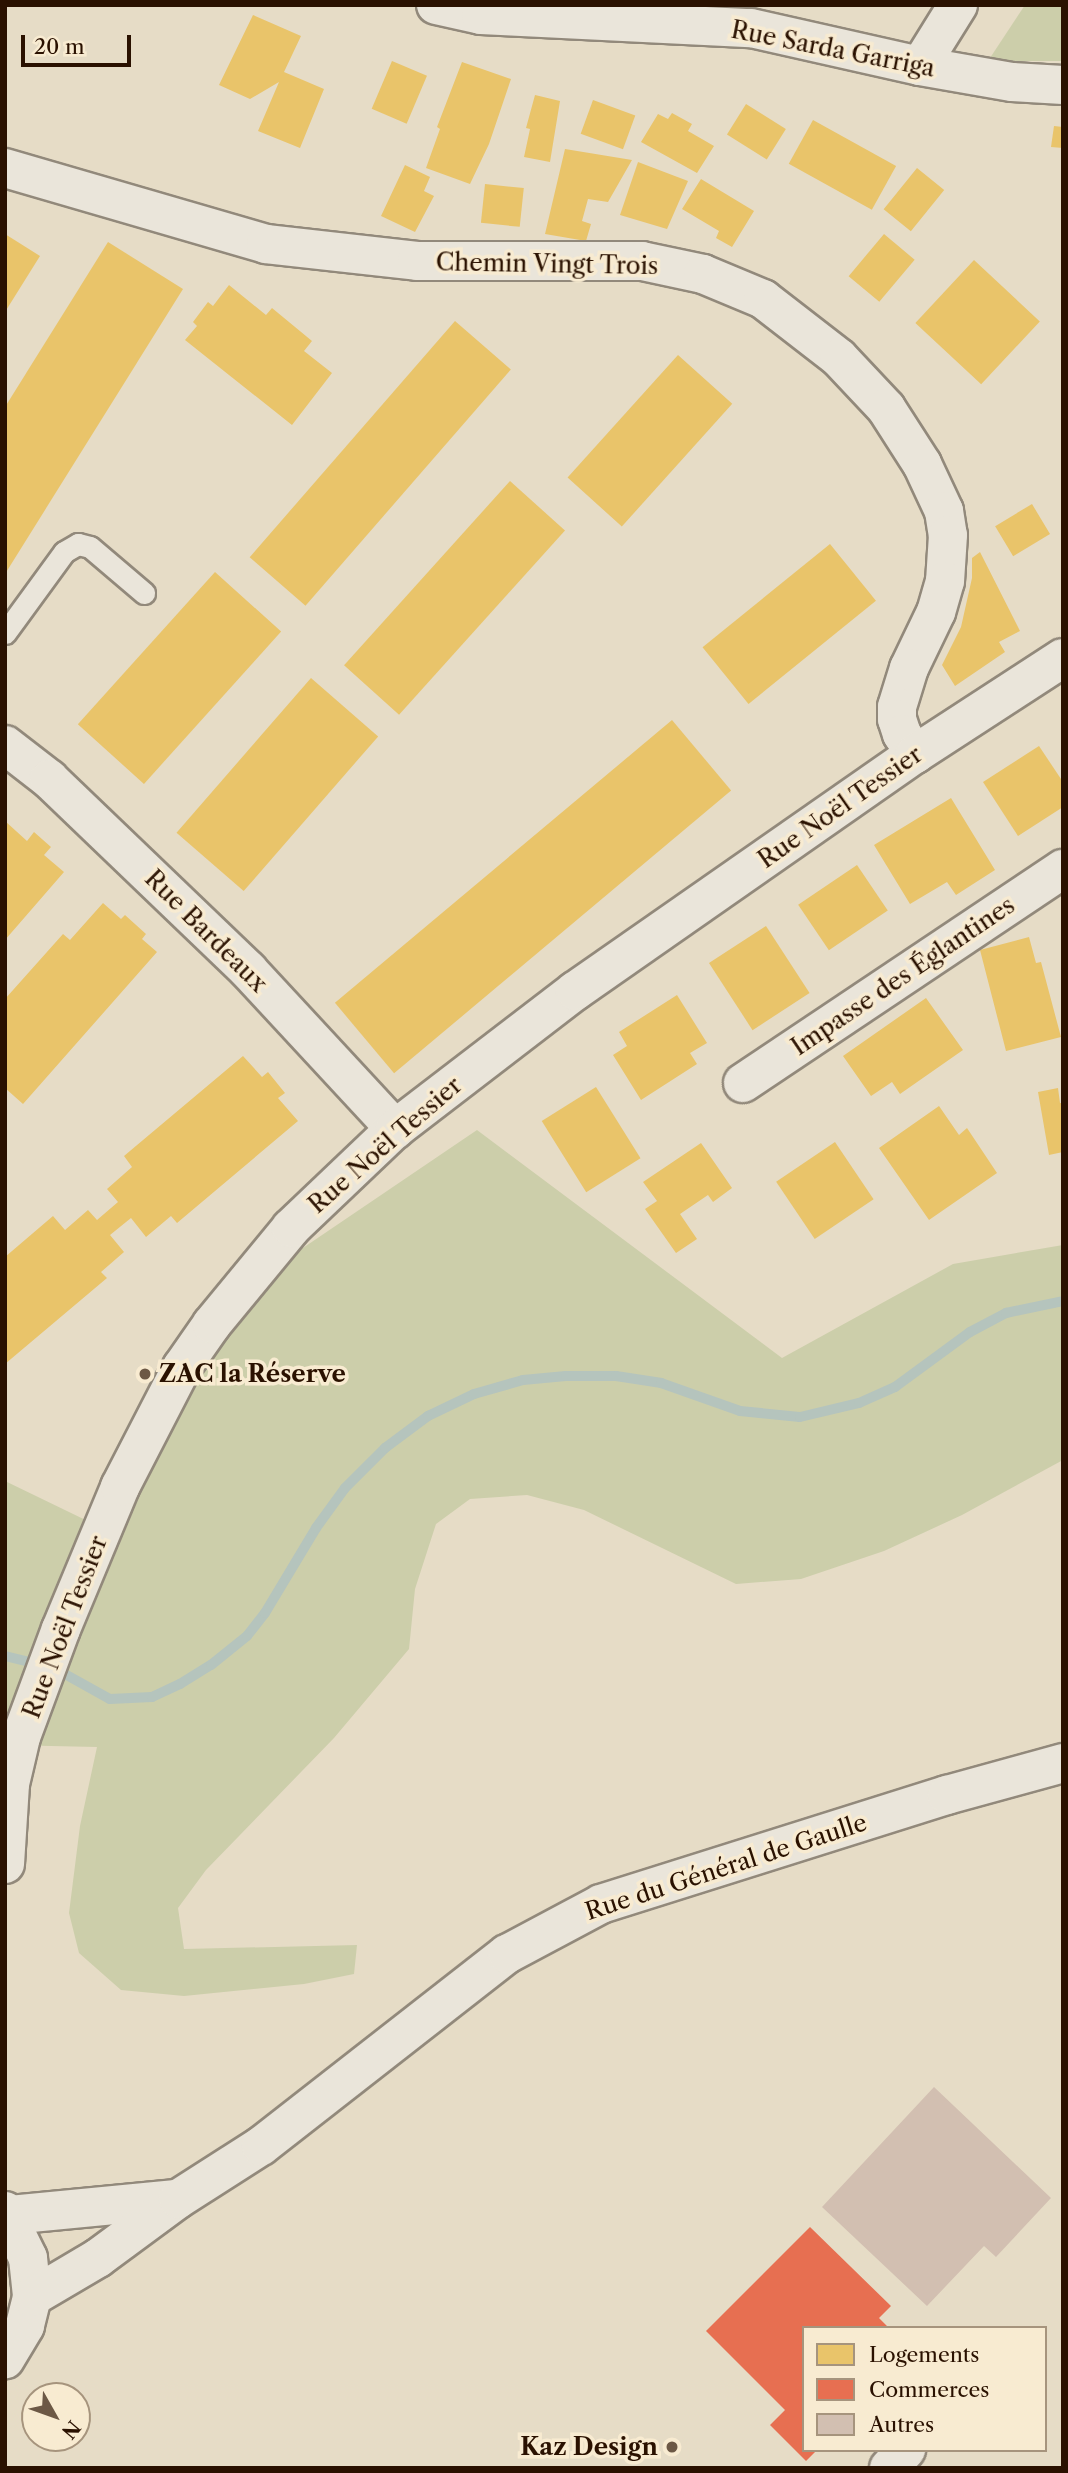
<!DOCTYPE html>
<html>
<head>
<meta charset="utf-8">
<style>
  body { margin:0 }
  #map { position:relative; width:1068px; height:2473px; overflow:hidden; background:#e6dcc6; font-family:"Libre Caslon Text",serif }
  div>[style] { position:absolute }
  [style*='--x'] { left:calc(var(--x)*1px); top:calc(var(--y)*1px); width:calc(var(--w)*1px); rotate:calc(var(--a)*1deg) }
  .green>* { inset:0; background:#ccceaa }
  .homes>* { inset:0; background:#e9c46a; transform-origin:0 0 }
  .shops>* { inset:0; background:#e76f51 }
  .stream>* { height:10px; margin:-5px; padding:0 5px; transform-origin:5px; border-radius:5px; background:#b5c4bd }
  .building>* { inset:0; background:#d2bfb1 }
  .roads { filter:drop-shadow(2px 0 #92897b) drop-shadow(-2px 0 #92897b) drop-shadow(0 2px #92897b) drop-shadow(0 -2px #92897b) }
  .lane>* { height:21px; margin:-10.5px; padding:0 10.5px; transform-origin:10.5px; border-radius:10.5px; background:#eae5da }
  .street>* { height:38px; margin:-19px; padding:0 19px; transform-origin:19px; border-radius:19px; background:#eae5da }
  .secondary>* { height:38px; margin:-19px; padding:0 19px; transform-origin:19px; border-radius:19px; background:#eae5da }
  .dots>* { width:19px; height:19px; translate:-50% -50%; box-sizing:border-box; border:4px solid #f8ebd1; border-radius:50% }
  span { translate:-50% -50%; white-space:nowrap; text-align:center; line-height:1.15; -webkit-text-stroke:7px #f8ebd1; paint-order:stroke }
  .street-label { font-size:24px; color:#2a1100 }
  .poi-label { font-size:24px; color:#2a1100; font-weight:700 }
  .left { translate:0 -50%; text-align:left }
  .right { translate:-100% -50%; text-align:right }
  .frame { position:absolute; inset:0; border:7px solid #2a1100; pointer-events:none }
  .legend { position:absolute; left:802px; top:2326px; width:245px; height:126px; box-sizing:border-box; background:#f8ebd1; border:2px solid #a6947d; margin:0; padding:9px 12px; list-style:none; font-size:21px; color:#2a1100 }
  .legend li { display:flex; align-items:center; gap:14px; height:35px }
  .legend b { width:35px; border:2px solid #a6947d }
  .north { position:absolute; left:21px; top:2382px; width:70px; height:70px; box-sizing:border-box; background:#f8ebd1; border:2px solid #a6947d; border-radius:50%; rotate:130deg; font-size:19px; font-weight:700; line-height:28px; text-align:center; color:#2a1100 }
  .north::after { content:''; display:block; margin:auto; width:24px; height:32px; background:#6c5845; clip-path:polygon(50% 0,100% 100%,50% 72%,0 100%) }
  .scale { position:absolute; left:21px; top:35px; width:110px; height:32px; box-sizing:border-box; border:4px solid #2a1100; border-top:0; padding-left:9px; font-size:21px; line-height:24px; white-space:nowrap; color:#2a1100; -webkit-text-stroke:5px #f8ebd1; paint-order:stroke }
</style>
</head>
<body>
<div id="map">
  <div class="green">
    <div style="clip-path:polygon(1025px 5px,1063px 5px,1063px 61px,988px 61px)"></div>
    <div style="clip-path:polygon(477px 1130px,782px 1358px,953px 1264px,1063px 1245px,1063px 1460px,962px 1515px,884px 1551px,801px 1579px,736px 1584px,584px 1510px,527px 1495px,470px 1499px,436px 1524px,415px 1589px,409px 1649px,334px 1738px,206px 1870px,178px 1908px,184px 1949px,357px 1945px,354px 1974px,304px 1984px,184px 1996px,121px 1990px,79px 1953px,69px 1913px,80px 1826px,97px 1747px,5px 1745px,5px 1481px,100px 1527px,238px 1292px)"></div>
  </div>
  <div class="homes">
    <div style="clip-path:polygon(253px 15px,301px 36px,284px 72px,324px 89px,300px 148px,258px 131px,279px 82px,250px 99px,219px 85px)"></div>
    <div style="left:392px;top:61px;width:38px;height:52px;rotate:23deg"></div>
    <div style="clip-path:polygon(462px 62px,511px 79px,489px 144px,470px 184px,426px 168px,440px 129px,437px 127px)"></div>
    <div style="clip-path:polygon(535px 95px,560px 101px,550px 162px,524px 157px,530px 129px,526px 128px)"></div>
    <div style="left:593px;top:100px;width:45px;height:36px;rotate:20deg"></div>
    <div style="left:746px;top:104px;width:47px;height:36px;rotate:32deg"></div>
    <div style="clip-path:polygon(672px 113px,692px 124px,688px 131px,714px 146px,697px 173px,641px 142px,658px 114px,668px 119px)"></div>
    <div style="left:813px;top:120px;width:95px;height:50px;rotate:29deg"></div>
    <div style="clip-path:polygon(1054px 126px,1063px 127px,1063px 148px,1051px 147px)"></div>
    <div style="clip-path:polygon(565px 149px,632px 160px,608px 202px,588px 199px,582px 221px,591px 224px,586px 241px,545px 234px)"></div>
    <div style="clip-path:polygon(638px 162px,688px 181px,667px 229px,620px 215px)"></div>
    <div style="clip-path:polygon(405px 165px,430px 177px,424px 191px,434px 196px,415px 232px,381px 216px)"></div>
    <div style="left:917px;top:168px;width:35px;height:53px;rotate:39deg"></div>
    <div style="clip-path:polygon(701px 179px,754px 211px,732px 247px,716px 238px,719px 231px,682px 209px)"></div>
    <div style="left:485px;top:184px;width:39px;height:39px;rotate:6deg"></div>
    <div style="clip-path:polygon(5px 234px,40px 256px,5px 312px)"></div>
    <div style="left:884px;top:234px;width:40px;height:55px;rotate:40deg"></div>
    <div style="clip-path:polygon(108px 242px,183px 289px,5px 574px,5px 407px)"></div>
    <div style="left:974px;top:260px;width:90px;height:86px;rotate:43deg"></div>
    <div style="clip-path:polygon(229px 285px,266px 315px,272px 308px,312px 341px,304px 351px,332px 373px,292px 425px,185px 340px,197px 326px,193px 322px,208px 302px,213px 306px)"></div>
    <div style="left:455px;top:321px;width:74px;height:313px;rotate:41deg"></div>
    <div style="left:678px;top:355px;width:73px;height:165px;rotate:42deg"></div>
    <div style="left:510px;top:481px;width:74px;height:248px;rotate:42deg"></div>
    <div style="left:1032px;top:504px;width:35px;height:43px;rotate:59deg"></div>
    <div style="left:830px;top:544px;width:73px;height:164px;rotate:51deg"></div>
    <div style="clip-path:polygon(980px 552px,1020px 631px,999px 642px,1005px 652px,955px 686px,942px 665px,961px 627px,972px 578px,972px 558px)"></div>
    <div style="left:215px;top:572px;width:89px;height:205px;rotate:42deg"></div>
    <div style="left:311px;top:678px;width:89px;height:205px;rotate:41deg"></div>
    <div style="left:672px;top:720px;width:92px;height:440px;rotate:50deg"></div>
    <div style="clip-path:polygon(1039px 746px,1063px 782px,1063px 807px,1018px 836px,983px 782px)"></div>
    <div style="clip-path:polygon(951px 798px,995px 870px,956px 895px,947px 882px,910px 904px,874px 845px)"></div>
    <div style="clip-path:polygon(5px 821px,27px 841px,34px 832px,51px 847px,44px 855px,64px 872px,5px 940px)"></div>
    <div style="left:857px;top:865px;width:55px;height:71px;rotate:56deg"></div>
    <div style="clip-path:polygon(103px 903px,121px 919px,125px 915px,146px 934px,142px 939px,157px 952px,23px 1104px,5px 1088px,5px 999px,63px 934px,70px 940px)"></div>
    <div style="left:766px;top:926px;width:80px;height:68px;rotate:57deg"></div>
    <div style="clip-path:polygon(1029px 937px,1036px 963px,1041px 962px,1061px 1037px,1006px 1051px,980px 950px)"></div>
    <div style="clip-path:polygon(677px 995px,707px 1043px,690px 1053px,697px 1064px,641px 1100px,613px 1055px,627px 1046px,619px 1032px)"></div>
    <div style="clip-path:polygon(926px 998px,963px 1050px,900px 1094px,892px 1082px,871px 1096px,843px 1056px)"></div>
    <div style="clip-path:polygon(243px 1056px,262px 1077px,268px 1072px,285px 1093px,278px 1098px,298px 1121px,177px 1223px,171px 1216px,146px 1237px,131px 1218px,110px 1235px,124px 1252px,101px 1272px,107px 1278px,5px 1364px,5px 1257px,53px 1216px,65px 1230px,88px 1210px,97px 1220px,118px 1202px,107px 1189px,132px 1167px,124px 1156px)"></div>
    <div style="left:596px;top:1087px;width:84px;height:64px;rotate:58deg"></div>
    <div style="clip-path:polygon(1058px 1088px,1060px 1103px,1063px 1103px,1063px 1152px,1049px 1155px,1038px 1092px)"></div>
    <div style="clip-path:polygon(939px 1106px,959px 1135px,967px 1128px,997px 1173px,929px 1220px,879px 1148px)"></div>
    <div style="left:835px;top:1142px;width:69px;height:71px;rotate:56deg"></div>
    <div style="clip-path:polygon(701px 1143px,732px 1188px,713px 1202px,708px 1195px,680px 1214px,697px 1239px,676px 1253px,645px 1209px,657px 1201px,643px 1182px)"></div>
  </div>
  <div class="shops">
    <div style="clip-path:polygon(810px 2227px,891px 2306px,879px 2318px,889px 2328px,804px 2328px,804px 2450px,817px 2450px,806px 2461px,770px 2425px,785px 2410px,706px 2331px)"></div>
  </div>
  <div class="stream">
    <div style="--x:5;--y:1656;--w:50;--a:13.8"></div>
    <div style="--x:54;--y:1668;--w:64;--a:29"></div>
    <div style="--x:110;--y:1699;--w:42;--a:-2.7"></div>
    <div style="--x:152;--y:1697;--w:31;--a:-25"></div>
    <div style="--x:180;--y:1684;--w:36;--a:-32"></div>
    <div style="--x:211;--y:1665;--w:46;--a:-38.9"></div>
    <div style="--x:247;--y:1636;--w:29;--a:-52"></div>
    <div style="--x:265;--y:1613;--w:99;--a:-59"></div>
    <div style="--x:316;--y:1528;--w:49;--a:-54.1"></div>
    <div style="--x:345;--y:1488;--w:57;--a:-45"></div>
    <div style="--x:385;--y:1448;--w:54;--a:-36.7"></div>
    <div style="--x:428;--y:1416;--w:51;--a:-25.6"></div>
    <div style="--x:474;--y:1394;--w:51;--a:-15.9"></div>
    <div style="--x:523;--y:1380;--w:43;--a:-5.3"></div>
    <div style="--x:566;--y:1376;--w:50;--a:0"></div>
    <div style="--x:616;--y:1376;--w:46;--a:8.8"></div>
    <div style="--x:661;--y:1383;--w:84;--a:19.5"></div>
    <div style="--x:740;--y:1411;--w:60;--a:5.7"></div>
    <div style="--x:800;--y:1417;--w:61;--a:-13.3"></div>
    <div style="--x:859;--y:1403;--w:39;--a:-24"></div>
    <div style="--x:895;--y:1387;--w:93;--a:-36.3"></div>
    <div style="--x:970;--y:1332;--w:41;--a:-27.8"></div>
    <div style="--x:1006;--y:1313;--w:58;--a:-11.9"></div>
  </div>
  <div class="building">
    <div style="clip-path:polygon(934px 2087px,1051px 2198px,996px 2257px,984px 2246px,927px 2306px,822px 2207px)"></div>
  </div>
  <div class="roads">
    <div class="lane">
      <div style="--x:5;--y:633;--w:100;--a:-53.9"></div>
      <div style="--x:64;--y:552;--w:16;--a:-30"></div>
      <div style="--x:78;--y:544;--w:12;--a:14"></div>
      <div style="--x:90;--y:547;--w:71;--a:40.4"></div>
    </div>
    <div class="street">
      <div style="--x:436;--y:5;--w:46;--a:12.5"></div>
      <div style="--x:481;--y:15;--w:270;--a:2.8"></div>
      <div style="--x:751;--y:28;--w:173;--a:12.7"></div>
      <div style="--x:920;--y:66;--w:93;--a:9.9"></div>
      <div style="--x:1012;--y:82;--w:51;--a:3.4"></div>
      <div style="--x:920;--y:66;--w:72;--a:-58.1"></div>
      <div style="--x:5;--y:745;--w:56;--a:37.7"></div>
      <div style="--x:49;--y:779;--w:276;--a:43.8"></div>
      <div style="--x:248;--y:970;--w:217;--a:47.2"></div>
      <div style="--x:743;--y:1083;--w:385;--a:-33.8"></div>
      <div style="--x:889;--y:2468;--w:25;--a:-47"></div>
    </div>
    <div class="secondary">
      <div style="--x:5;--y:168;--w:272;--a:16.2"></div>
      <div style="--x:266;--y:244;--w:152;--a:6.4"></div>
      <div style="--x:417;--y:261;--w:225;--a:0"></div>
      <div style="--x:642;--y:261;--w:62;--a:12"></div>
      <div style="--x:703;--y:274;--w:65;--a:22.6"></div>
      <div style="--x:763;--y:299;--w:96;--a:37.8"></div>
      <div style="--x:839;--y:358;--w:69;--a:46.8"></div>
      <div style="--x:886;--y:408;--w:67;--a:57.3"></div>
      <div style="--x:922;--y:464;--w:52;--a:64.9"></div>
      <div style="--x:944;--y:511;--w:24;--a:81"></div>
      <div style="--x:948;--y:535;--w:46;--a:93.7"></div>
      <div style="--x:945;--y:581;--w:32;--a:106"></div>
      <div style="--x:936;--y:612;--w:62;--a:115.7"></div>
      <div style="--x:909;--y:668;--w:41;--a:107.1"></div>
      <div style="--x:897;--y:707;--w:12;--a:90"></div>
      <div style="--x:897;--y:719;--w:16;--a:72"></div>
      <div style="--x:902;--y:734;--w:24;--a:57"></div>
      <div style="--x:5;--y:1864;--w:80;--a:-86.4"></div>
      <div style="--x:10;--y:1784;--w:48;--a:-76.8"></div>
      <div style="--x:21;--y:1737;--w:115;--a:-69.7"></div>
      <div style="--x:61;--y:1629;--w:154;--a:-67.4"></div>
      <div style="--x:120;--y:1487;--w:135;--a:-62.7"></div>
      <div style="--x:182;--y:1367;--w:52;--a:-55.1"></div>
      <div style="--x:212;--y:1324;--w:124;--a:-50.5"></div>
      <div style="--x:291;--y:1228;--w:144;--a:-43.6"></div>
      <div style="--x:395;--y:1129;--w:227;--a:-37.5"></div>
      <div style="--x:575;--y:991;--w:414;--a:-34.9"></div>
      <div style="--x:915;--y:754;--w:176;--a:-33"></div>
      <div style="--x:5;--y:2211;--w:52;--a:63.9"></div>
      <div style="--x:28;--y:2258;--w:39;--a:84"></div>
      <div style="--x:32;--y:2297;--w:30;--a:104"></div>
      <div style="--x:25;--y:2326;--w:39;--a:121"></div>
      <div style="--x:10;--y:2215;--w:167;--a:-5.5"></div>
      <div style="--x:32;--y:2297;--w:77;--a:-30.6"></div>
      <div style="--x:98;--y:2258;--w:99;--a:-36.4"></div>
      <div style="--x:178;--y:2199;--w:98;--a:-32.6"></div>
      <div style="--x:261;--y:2146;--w:312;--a:-38"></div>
      <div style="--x:507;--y:1954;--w:106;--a:-28"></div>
      <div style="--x:601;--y:1904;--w:363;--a:-17.5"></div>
      <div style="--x:947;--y:1795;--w:120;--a:-15.4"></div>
    </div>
  </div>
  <div class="dots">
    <div style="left:145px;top:1374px;background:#6c5845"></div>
    <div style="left:672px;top:2447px;background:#6c5845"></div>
  </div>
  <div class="street-label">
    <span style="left:833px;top:49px;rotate:11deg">Rue Sarda Garriga</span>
    <span style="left:547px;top:264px;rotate:1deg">Chemin Vingt Trois</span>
    <span style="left:840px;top:807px;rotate:-35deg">Rue Noël Tessier</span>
    <span style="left:206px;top:931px;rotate:45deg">Rue Bardeaux</span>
    <span style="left:903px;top:976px;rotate:-34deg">Impasse des Églantines</span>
    <span style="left:385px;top:1145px;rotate:-41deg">Rue Noël Tessier</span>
    <span style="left:65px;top:1627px;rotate:-69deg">Rue Noël Tessier</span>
    <span style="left:726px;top:1867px;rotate:-18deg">Rue du Général de Gaulle</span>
  </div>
  <div class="poi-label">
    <span class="left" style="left:159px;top:1374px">ZAC la Réserve</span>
    <span class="right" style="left:658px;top:2447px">Kaz Design</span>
  </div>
  <div class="frame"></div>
  <ul class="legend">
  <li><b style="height:19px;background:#e9c46a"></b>Logements</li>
  <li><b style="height:19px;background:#e76f51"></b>Commerces</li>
  <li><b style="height:19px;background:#d2bfb1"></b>Autres</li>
  </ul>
  <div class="north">N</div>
  <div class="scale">20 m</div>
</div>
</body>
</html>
